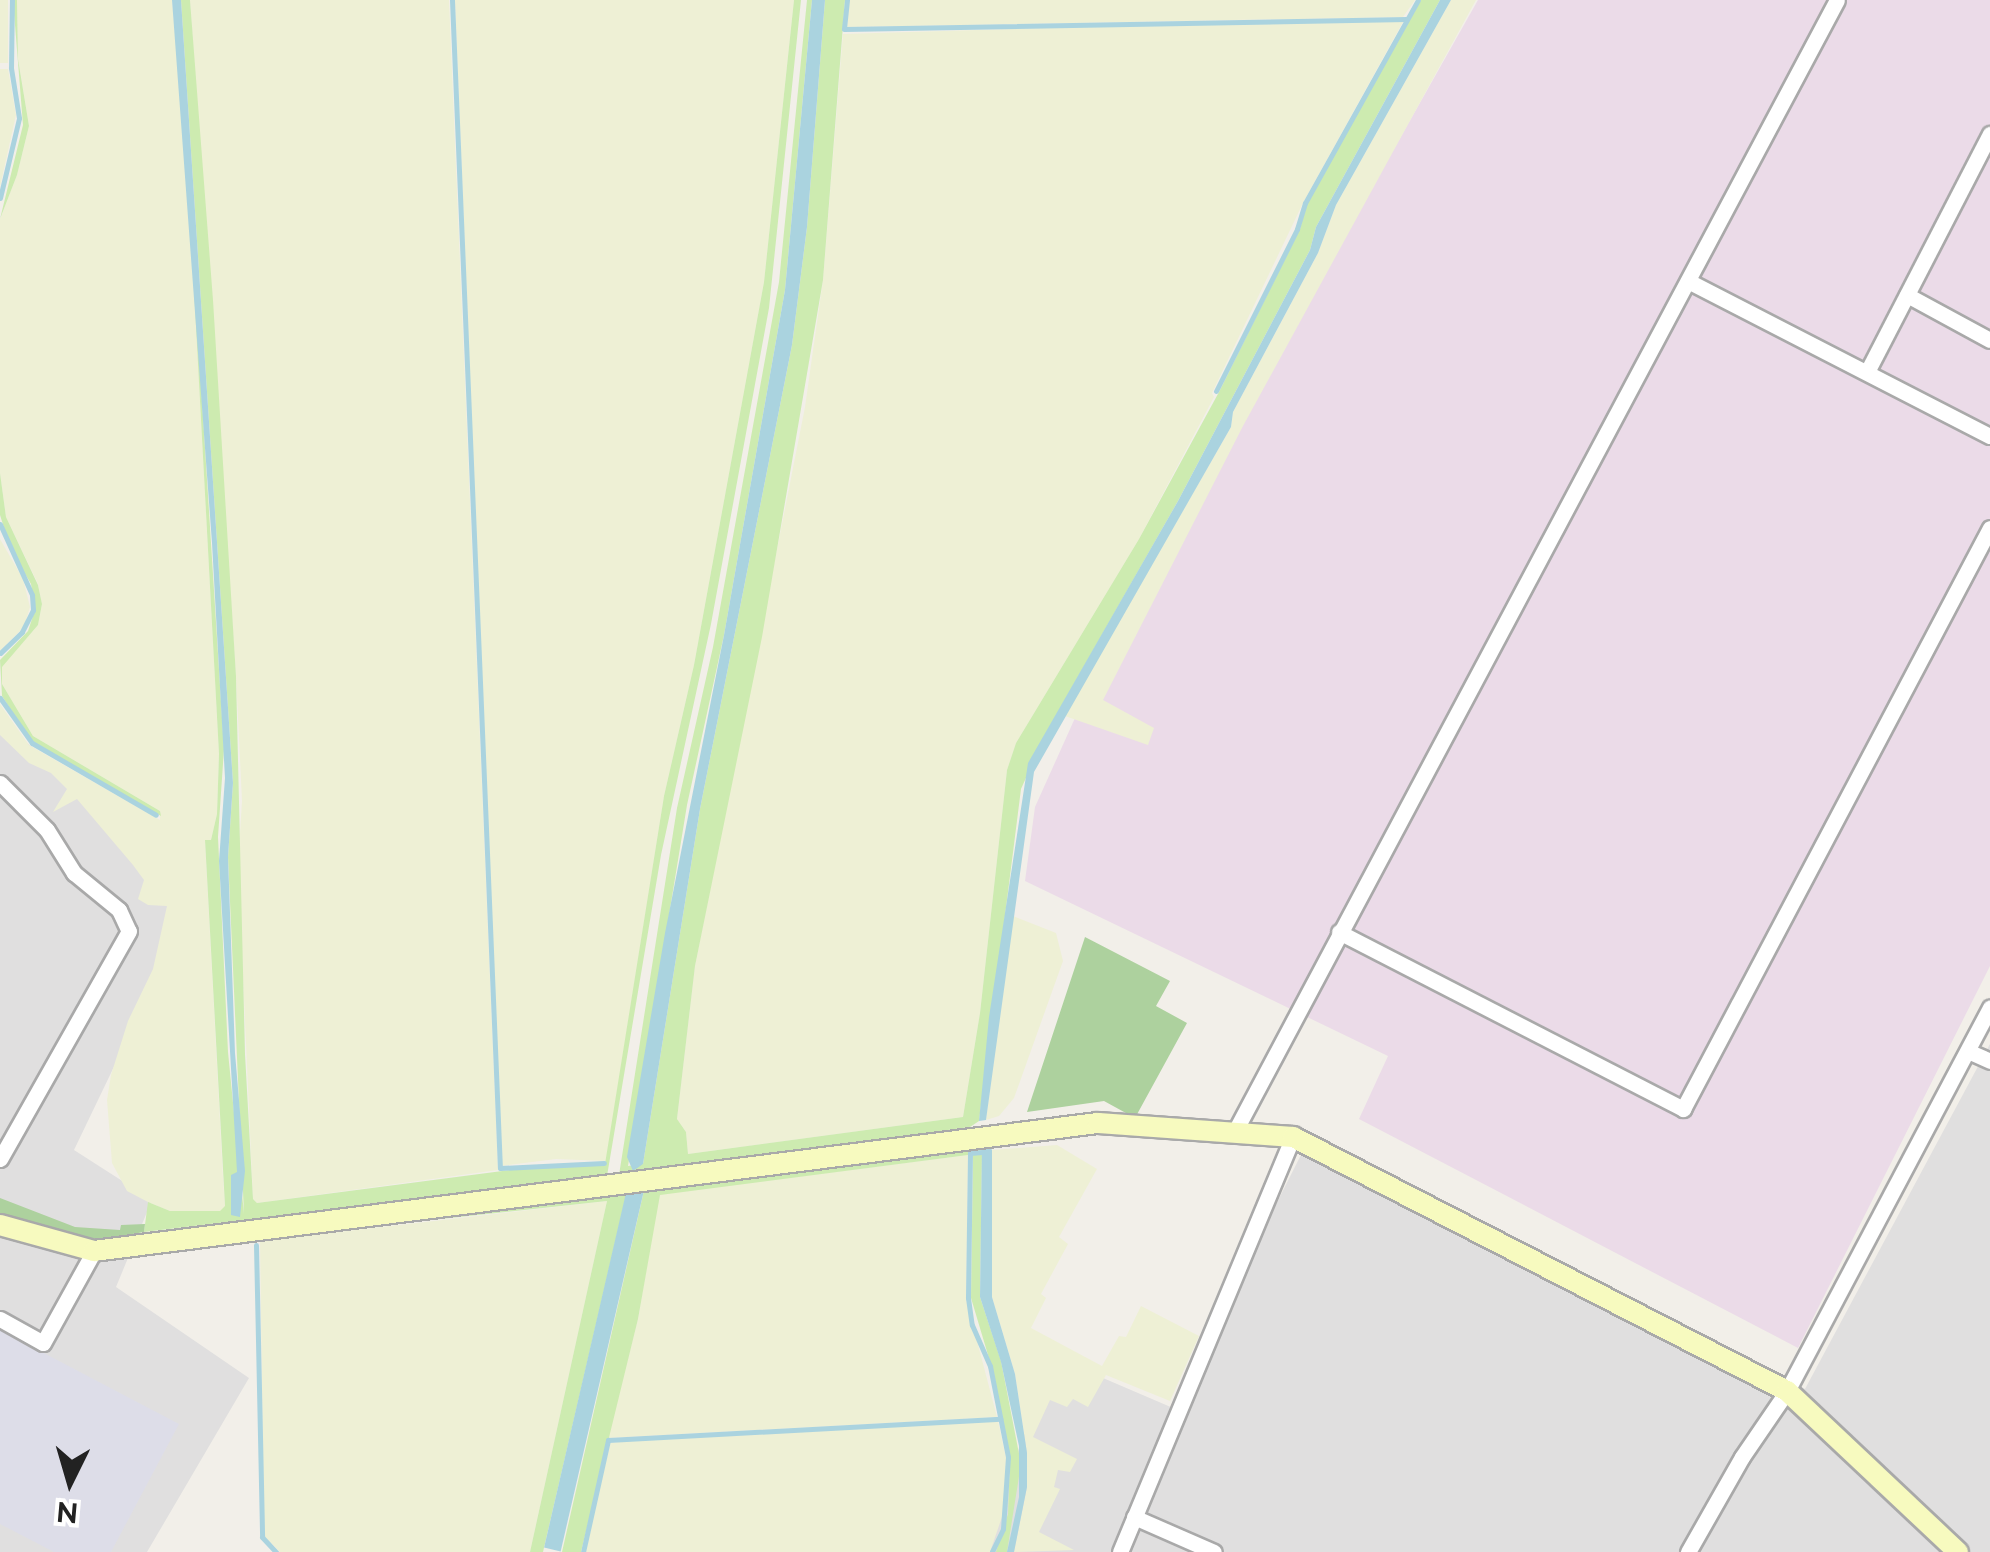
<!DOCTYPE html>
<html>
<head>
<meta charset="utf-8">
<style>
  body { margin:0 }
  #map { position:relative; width:1990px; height:1552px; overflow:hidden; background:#f2efe9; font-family:Raleway,sans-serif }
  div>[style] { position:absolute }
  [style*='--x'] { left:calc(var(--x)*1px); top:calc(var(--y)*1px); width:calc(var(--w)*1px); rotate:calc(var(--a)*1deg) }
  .residential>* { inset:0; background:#e0dfdf }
  .industrial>* { inset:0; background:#ebdbe8 }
  .farmland>* { inset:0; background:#eef0d5; transform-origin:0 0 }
  .grass>* { inset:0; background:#cdebb0 }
  .forest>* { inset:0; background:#add19e }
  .plaza>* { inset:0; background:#dddde8 }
  .water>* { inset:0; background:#aad3df; transform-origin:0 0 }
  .stream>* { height:5px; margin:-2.5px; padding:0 2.5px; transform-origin:2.5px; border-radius:2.5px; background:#aad3df }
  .roads { filter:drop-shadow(2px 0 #a9a9a9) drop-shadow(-2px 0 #a9a9a9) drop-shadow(0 2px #a9a9a9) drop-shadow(0 -2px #a9a9a9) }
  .street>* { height:15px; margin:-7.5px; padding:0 7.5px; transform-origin:7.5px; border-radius:7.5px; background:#fff }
  .secondary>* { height:20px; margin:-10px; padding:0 10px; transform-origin:10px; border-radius:10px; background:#f7fabf }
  span { translate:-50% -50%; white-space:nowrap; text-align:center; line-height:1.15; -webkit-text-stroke:9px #fff; paint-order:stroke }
  .north { position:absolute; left:20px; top:1432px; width:100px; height:100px; -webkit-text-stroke:8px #fff; paint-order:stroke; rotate:185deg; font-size:28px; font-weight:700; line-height:40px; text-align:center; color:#222 }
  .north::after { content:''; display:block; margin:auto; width:35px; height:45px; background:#222; clip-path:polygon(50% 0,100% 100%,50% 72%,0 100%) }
</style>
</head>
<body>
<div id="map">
  <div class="residential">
    <div style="clip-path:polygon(0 722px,146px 836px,168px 907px,171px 948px,74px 1150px,152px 1200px,116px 1287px,249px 1378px,147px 1552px,0 1552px)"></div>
    <div style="clip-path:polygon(1990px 1044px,1990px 1552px,988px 1552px,1047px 1354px,1173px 1408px,1309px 1139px,1805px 1389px)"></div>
  </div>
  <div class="industrial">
    <div style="clip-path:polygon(1478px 0,1990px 0,1990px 966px,1798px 1348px,1359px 1119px,1388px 1056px,1025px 881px,1035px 807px,1084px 698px)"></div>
  </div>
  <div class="farmland">
    <div style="left:0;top:0;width:8px;height:63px"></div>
    <div style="clip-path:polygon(17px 0,172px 0,188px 178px,219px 754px,217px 814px,211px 840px,205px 841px,223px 1178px,225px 1207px,221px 1211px,170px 1211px,148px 1202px,127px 1191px,112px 1163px,107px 1100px,111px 1075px,128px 1021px,153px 969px,167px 906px,148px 905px,138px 899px,144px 880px,133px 865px,77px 799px,53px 812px,67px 789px,51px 773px,29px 763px,0 735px,0 704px,29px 745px,160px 820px,160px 811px,33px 736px,2px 684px,1px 667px,38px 625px,42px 604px,38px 584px,6px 517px,0 473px,0 219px,17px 175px,29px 126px,18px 58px)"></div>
    <div style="clip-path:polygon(190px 0,449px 0,498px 1170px,257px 1203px,253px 1199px,238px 865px,242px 801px,236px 676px)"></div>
    <div style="clip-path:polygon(455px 0,794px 0,764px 282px,694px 665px,664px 796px,606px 1161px,556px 1159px,501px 1166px)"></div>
    <div style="clip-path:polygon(849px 0,1415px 0,1403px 17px,847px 27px)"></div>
    <div style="clip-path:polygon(1451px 0,1476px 0,1243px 426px,1103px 700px,1154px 728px,1148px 745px,1065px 716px,1231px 427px,1233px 412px,1318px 253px,1336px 205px)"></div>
    <div style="clip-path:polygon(1247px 22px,1403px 22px,1304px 201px,1212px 393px,1214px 397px,1139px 539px,1016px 743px,1007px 770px,980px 1013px,963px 1117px,688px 1154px,686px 1132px,677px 1119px,695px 966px,805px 407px,823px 280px,843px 34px)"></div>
    <div style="clip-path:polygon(0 69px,8px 69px,16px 115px,0 187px)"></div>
    <div style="clip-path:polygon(0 539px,23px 579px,30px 607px,24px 627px,0 651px)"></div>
    <div style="clip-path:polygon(1013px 916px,1056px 933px,1063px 961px,1014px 1098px,999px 1116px,986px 1120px)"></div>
    <div style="clip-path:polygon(1057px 1145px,1097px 1169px,1059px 1237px,1068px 1244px,1041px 1294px,1046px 1298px,1031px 1328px,1102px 1366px,1119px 1336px,1126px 1337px,1141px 1306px,1199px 1336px,1170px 1401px,1106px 1375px,1088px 1407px,1073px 1399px,1067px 1407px,1050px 1400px,1033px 1437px,1077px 1459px,1070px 1472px,1058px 1470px,1054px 1487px,1060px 1489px,1039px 1532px,1074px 1550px,1014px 1552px,1027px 1487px,1027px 1453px,1015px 1374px,992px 1297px,992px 1150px)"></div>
    <div style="clip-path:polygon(968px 1155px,966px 1299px,997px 1417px,608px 1438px,638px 1319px,659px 1194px)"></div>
    <div style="clip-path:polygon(607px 1201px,530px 1552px,280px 1552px,264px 1536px,260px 1241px)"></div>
    <div style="clip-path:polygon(998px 1421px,1006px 1458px,1004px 1511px,990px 1552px,585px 1552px,610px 1443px,677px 1435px)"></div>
  </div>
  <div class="grass">
    <div style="clip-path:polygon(13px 0,17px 0,18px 59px,29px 126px,17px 175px,0 219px,23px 125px)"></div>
    <div style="clip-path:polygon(181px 0,190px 0,213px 300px,236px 676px,245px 1054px,253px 1199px,257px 1203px,556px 1164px,605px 1164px,664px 796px,694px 665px,764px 282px,794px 0,801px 0,769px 308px,711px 624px,661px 855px,607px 1176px,144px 1232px,148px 1202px,170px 1211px,220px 1211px,225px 1206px,205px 840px,211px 840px,217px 814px,219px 754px,188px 178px,224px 749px,218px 837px,228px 1052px,244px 1214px,228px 857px,233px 783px)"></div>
    <div style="clip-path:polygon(807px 0,812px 0,785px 290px,724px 635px,687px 805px,628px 1166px,643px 1164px,700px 809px,792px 345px,807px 227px,825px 0,845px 0,823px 280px,762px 637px,695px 966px,677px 1119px,686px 1132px,688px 1154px,963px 1117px,980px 1013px,1007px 770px,1016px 743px,1139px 539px,1219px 392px,1300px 229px,1307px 203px,1421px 0,1440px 0,1316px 227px,1310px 250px,1178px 501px,1046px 733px,1021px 789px,979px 1121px,970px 1127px,619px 1175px,677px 808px,713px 647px,779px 282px)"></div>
    <div style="clip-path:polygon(0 473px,6px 517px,38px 585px,42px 604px,38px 625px,2px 667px,2px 684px,33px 736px,160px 811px,161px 816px,31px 741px,2px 696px,0 660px,28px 631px,35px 610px,31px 584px,11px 550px,0 515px)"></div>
    <div style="clip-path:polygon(982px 1142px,982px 1150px,968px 1155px,660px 1195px,638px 1319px,581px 1552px,562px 1552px,645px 1186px)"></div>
    <div style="clip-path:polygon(982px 1154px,980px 1297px,1001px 1361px,1021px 1464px,1007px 1552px,996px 1552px,1008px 1514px,1010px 1458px,994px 1375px,971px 1298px,973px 1155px)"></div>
    <div style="clip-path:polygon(628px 1187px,543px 1552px,530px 1552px,607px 1201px,248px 1240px)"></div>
  </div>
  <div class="forest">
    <div style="clip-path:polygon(1085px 937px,1170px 981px,1156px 1006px,1187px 1023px,1135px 1118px,1104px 1101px,1027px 1112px)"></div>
    <div style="clip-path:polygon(0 1198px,75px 1227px,120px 1230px,121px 1225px,145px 1224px,144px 1232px,104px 1239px,66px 1238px,0 1214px)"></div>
  </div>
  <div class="plaza">
    <div style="clip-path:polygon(0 1330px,179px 1424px,111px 1552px,54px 1552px,0 1524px)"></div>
  </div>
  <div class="water">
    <div style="clip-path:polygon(172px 0,181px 0,233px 783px,228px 857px,235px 1053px,245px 1171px,240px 1217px,231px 1215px,231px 1175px,237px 1172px,219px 861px,225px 778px,212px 543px)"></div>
    <div style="clip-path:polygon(812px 0,825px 0,807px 227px,792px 345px,700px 809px,643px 1164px,633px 1171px,627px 1157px,665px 933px,724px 635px,785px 290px)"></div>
    <div style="clip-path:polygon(1440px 0,1451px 0,1336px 205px,1318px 253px,1233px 412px,1231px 427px,1034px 772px,986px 1120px,979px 1121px,989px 1017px,1028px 763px,1178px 501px,1310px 250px,1316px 227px)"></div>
    <div style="clip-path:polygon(987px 1141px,992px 1150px,992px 1297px,1015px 1374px,1027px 1453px,1027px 1487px,1014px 1552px,1007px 1552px,1019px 1497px,1019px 1446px,1001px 1362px,980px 1297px,982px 1142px)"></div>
    <div style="left:645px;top:1186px;width:375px;height:17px;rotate:103deg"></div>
  </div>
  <div class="stream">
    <div style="--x:452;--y:0;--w:1169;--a:87.65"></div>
    <div style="--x:500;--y:1168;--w:104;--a:-2.8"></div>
    <div style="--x:847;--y:0;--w:29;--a:96"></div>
    <div style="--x:844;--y:29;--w:563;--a:-1.02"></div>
    <div style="--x:0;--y:198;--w:82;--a:-76.6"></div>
    <div style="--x:19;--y:118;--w:51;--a:-99.1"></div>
    <div style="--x:11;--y:68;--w:68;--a:-89.2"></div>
    <div style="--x:1216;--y:391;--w:181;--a:-63.4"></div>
    <div style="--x:1297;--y:229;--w:27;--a:-73"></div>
    <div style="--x:1305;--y:203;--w:232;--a:-60.9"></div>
    <div style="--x:0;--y:524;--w:78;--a:65.7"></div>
    <div style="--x:32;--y:595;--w:15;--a:86"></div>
    <div style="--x:33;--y:610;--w:25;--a:117"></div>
    <div style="--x:22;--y:632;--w:30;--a:136"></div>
    <div style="--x:0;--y:698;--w:55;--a:54.6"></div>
    <div style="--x:32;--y:743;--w:143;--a:30.1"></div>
    <div style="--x:982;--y:1152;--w:12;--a:175"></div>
    <div style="--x:970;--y:1153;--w:145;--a:90.8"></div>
    <div style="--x:968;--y:1298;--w:27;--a:82"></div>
    <div style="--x:972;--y:1325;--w:45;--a:66.3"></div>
    <div style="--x:990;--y:1366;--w:93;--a:78.8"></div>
    <div style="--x:1008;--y:1457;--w:72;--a:94"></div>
    <div style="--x:1003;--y:1529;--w:25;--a:116"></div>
    <div style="--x:256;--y:1245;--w:292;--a:88.8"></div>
    <div style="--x:262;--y:1537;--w:21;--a:47"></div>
    <div style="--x:583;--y:1552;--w:115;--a:-77.4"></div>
    <div style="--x:608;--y:1440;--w:393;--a:-3.1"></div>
  </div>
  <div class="roads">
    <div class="street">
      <div style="--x:1688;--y:281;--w:339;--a:27.2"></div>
      <div style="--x:1907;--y:295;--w:94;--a:28.5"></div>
      <div style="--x:1867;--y:372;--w:268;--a:-62.7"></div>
      <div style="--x:0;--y:783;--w:66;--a:45"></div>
      <div style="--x:47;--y:830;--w:51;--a:57.9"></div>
      <div style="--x:74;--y:873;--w:58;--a:39.4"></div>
      <div style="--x:119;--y:910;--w:23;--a:65"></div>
      <div style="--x:129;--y:931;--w:262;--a:119.5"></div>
      <div style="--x:1339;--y:932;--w:387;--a:27.2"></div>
      <div style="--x:1683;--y:1109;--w:657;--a:-62.15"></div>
      <div style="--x:1970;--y:1052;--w:22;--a:24"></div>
      <div style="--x:1234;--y:1133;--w:1283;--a:-61.98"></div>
      <div style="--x:0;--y:1319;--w:49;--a:29.2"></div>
      <div style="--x:43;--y:1343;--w:105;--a:-61"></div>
      <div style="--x:1134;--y:1517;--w:87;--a:23.6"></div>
      <div style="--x:1120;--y:1552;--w:450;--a:-67.4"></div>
      <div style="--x:1688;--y:1552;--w:109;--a:-60.4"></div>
      <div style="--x:1742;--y:1457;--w:80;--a:-55.7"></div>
      <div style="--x:1787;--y:1391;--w:434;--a:-62.1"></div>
    </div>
    <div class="secondary">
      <div style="--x:0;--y:1225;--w:98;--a:15.5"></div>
      <div style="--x:94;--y:1251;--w:1012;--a:-7.27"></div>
      <div style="--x:1098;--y:1123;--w:196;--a:4.1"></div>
      <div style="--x:1293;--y:1137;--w:555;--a:27.21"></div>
      <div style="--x:1787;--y:1391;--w:235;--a:43.3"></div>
    </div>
  </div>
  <div class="north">N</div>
</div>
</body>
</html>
